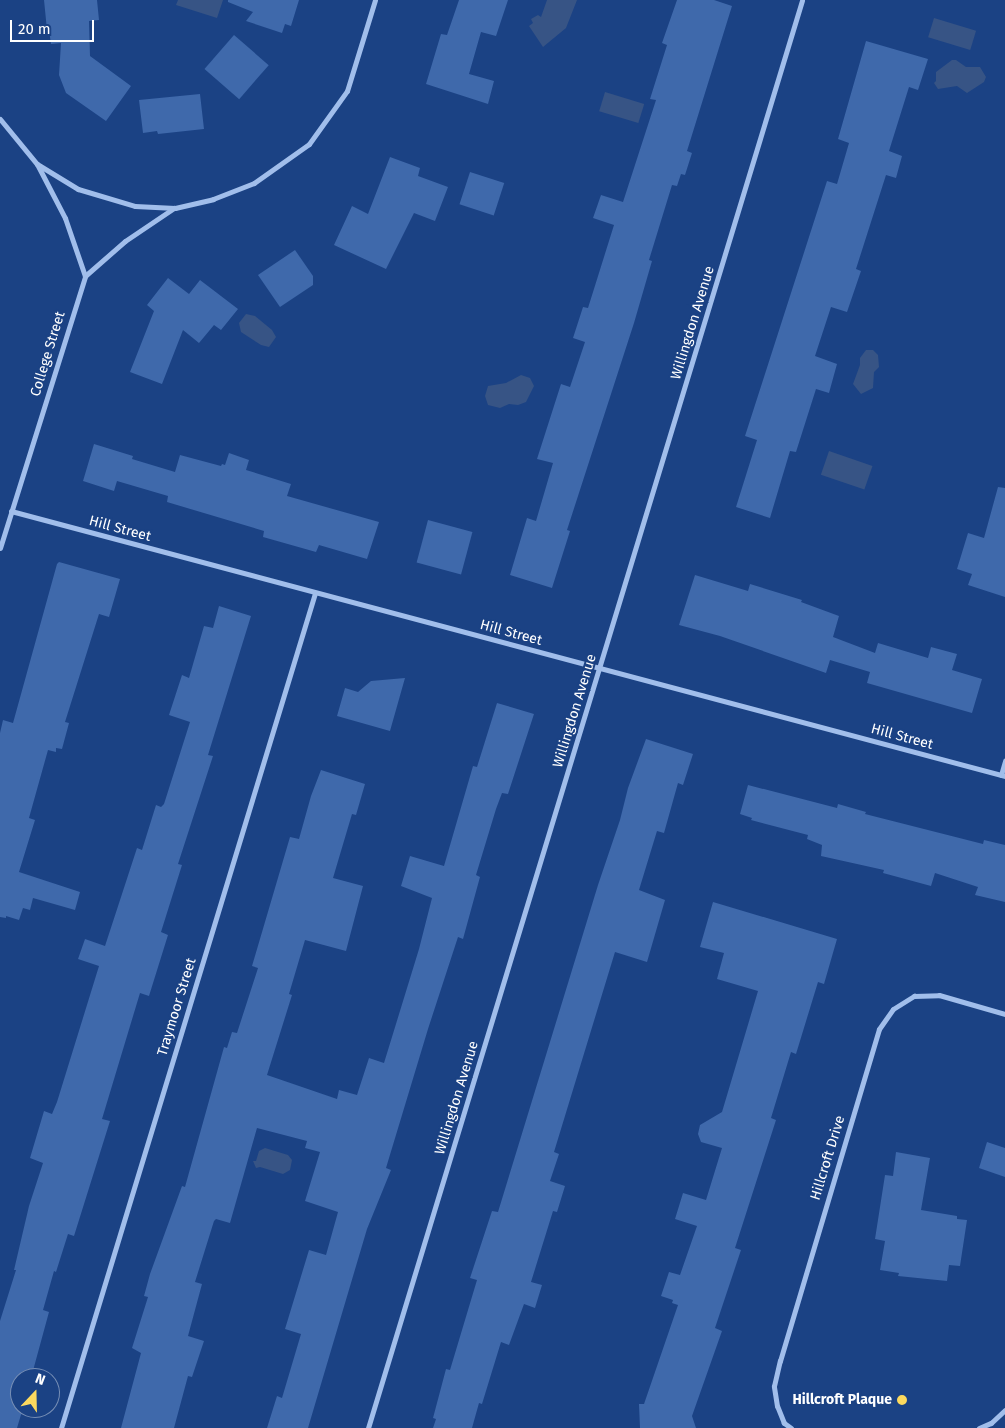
<!DOCTYPE html>
<html>
<head>
<meta charset="utf-8">
<style>
  body { margin:0 }
  #map { position:relative; width:1005px; height:1428px; overflow:hidden; background:#1b4284; font-family:"Fira Sans",sans-serif }
  div>[style] { position:absolute }
  [style*='--x'] { left:calc(var(--x)*1px); top:calc(var(--y)*1px); width:calc(var(--w)*1px); rotate:calc(var(--a)*1deg) }
  .water>* { inset:0; background:#375485; transform-origin:0 0 }
  .building>* { inset:0; background:#3f69ab; transform-origin:0 0 }
  .minor>* { height:5px; margin:-2.5px; padding:0 2.5px; transform-origin:2.5px; border-radius:2.5px; background:#a1beeb }
  .dots>* { width:14px; height:14px; translate:-50% -50%; box-sizing:border-box; border:2px solid #1b4284; border-radius:50% }
  span { translate:-50% -50%; white-space:nowrap; text-align:center; line-height:1.15; -webkit-text-stroke:4px #1b4284; paint-order:stroke }
  .street-label { font-size:14px; color:#fff }
  .poi-label { font-size:14px; color:#fff; font-weight:700 }
  .right { translate:-100% -50%; text-align:right }
  .north { position:absolute; left:10px; top:1368px; width:50px; height:50px; box-sizing:border-box; background:#1b4284; border:1px solid #768eb5; border-radius:50%; rotate:21deg; font-size:14px; font-weight:700; line-height:20px; text-align:center; color:#fff }
  .north::after { content:''; display:block; margin:auto; width:18px; height:22px; background:#fcd95e; clip-path:polygon(50% 0,100% 100%,50% 72%,0 100%) }
  .scale { position:absolute; left:10px; top:20px; width:84px; height:22px; box-sizing:border-box; border:2px solid #fff; border-top:0; padding-left:6px; font-size:15px; line-height:18px; white-space:nowrap; color:#fff; -webkit-text-stroke:4px #1b4284; paint-order:stroke }
</style>
</head>
<body>
<div id="map">
  <div class="water">
    <div style="clip-path:polygon(178px 0,223px 0,217px 18px,176px 5px)"></div>
    <div style="clip-path:polygon(547px 0,577px 0,566px 28px,543px 47px,529px 26px,533px 23px,531px 19px,538px 15px,541px 17px)"></div>
    <div style="left:934px;top:18px;width:44px;height:20px;rotate:17deg"></div>
    <div style="clip-path:polygon(952px 60px,956px 60px,966px 67px,980px 67px,986px 77px,984px 82px,967px 93px,957px 86px,938px 89px,934px 83px,936px 81px,936px 72px)"></div>
    <div style="left:605px;top:92px;width:41px;height:20px;rotate:17deg"></div>
    <div style="clip-path:polygon(246px 314px,255px 316px,272px 330px,276px 337px,269px 347px,261px 345px,241px 332px,239px 323px)"></div>
    <div style="clip-path:polygon(866px 350px,873px 350px,878px 355px,879px 367px,874px 372px,873px 388px,861px 394px,853px 384px,860px 365px,860px 358px)"></div>
    <div style="clip-path:polygon(521px 375px,530px 378px,534px 386px,526px 402px,518px 405px,509px 404px,500px 408px,488px 405px,485px 396px,488px 386px,506px 383px)"></div>
    <div style="left:829px;top:451px;width:46px;height:25px;rotate:19deg"></div>
    <div style="clip-path:polygon(265px 1148px,288px 1155px,292px 1160px,290px 1170px,283px 1174px,260px 1167px,256px 1168px,253px 1161px,256px 1161px,259px 1151px)"></div>
  </div>
  <div class="building">
    <div style="clip-path:polygon(44px 0,97px 0,99px 20px,89px 21px,90px 56px,131px 86px,106px 121px,66px 93px,59px 75px,61px 43px,51px 44px,49px 30px,47px 30px)"></div>
    <div style="clip-path:polygon(228px 0,299px 0,291px 26px,285px 24px,282px 33px,246px 21px,253px 12px,228px 2px)"></div>
    <div style="clip-path:polygon(459px 0,508px 0,496px 36px,481px 32px,469px 74px,494px 81px,488px 104px,426px 84px,441px 34px,447px 35px)"></div>
    <div style="clip-path:polygon(677px 0,714px 0,732px 6px,687px 151px,692px 153px,685px 175px,681px 174px,677px 186px,672px 185px,649px 260px,652px 261px,634px 323px,567px 530px,570px 531px,552px 588px,510px 575px,527px 518px,536px 521px,553px 463px,537px 459px,561px 384px,570px 387px,585px 342px,573px 338px,583px 307px,588px 308px,614px 225px,593px 218px,601px 195px,623px 202px,656px 100px,650px 99px,667px 45px,662px 43px)"></div>
    <div style="left:234px;top:35px;width:46px;height:45px;rotate:41deg"></div>
    <div style="clip-path:polygon(866px 41px,928px 59px,918px 90px,909px 87px,889px 151px,902px 156px,896px 178px,886px 175px,856px 269px,861px 271px,847px 312px,831px 307px,815px 356px,837px 364px,829px 393px,816px 389px,796px 452px,790px 451px,770px 518px,736px 507px,757px 440px,745px 436px,827px 181px,837px 184px,849px 143px,838px 139px)"></div>
    <div style="clip-path:polygon(200px 94px,204px 129px,158px 134px,157px 131px,143px 133px,139px 100px)"></div>
    <div style="clip-path:polygon(390px 157px,420px 168px,418px 176px,448px 187px,435px 221px,414px 213px,386px 269px,334px 245px,352px 206px,368px 214px)"></div>
    <div style="left:470px;top:172px;width:36px;height:34px;rotate:18deg"></div>
    <div style="clip-path:polygon(295px 250px,313px 276px,313px 285px,280px 307px,258px 275px)"></div>
    <div style="clip-path:polygon(168px 278px,189px 294px,200px 280px,238px 309px,221px 330px,214px 325px,199px 343px,183px 330px,162px 384px,130px 372px,154px 311px,147px 305px)"></div>
    <div style="clip-path:polygon(94px 444px,133px 456px,132px 459px,175px 472px,180px 455px,221px 466px,222px 464px,225px 465px,229px 453px,249px 460px,246px 470px,291px 484px,287px 496px,379px 522px,367px 559px,319px 545px,316px 552px,263px 537px,264px 531px,167px 502px,168px 496px,117px 481px,114px 491px,83px 481px)"></div>
    <div style="clip-path:polygon(998px 487px,1005px 488px,1005px 597px,968px 585px,972px 574px,957px 569px,968px 533px,984px 538px)"></div>
    <div style="left:428px;top:520px;width:46px;height:44px;rotate:15deg"></div>
    <div style="clip-path:polygon(59px 562px,120px 579px,109px 617px,99px 614px,65px 722px,69px 723px,62px 749px,56px 748px,56px 752px,48px 750px,29px 818px,35px 820px,19px 872px,80px 892px,75px 910px,33px 898px,30px 910px,23px 908px,19px 920px,6px 916px,6px 918px,0 917px,0 733px,3px 720px,13px 723px,57px 564px)"></div>
    <div style="clip-path:polygon(695px 575px,748px 591px,750px 584px,802px 600px,801px 602px,839px 616px,833px 637px,875px 653px,878px 643px,928px 658px,931px 647px,957px 654px,952px 670px,982px 679px,972px 713px,867px 683px,870px 672px,830px 660px,826px 673px,720px 636px,679px 625px)"></div>
    <div style="clip-path:polygon(219px 606px,251px 616px,208px 755px,213px 756px,178px 864px,182px 865px,161px 932px,168px 935px,149px 996px,140px 993px,102px 1119px,110px 1121px,74px 1236px,68px 1234px,56px 1272px,54px 1271px,43px 1310px,49px 1312px,31px 1378px,20px 1378px,20px 1408px,23px 1408px,17px 1428px,0 1428px,0 1321px,16px 1270px,14px 1270px,29px 1206px,43px 1163px,30px 1158px,44px 1111px,52px 1114px,57px 1102px,99px 966px,78px 959px,85px 939px,105px 946px,137px 848px,142px 850px,156px 805px,161px 807px,164px 804px,190px 722px,169px 715px,182px 675px,189px 678px,204px 626px,213px 628px)"></div>
    <div style="clip-path:polygon(405px 678px,390px 731px,337px 716px,345px 688px,358px 692px,371px 681px)"></div>
    <div style="clip-path:polygon(497px 703px,534px 714px,508px 794px,502px 793px,496px 809px,476px 875px,480px 877px,463px 939px,458px 937px,428px 1029px,386px 1168px,391px 1170px,367px 1229px,308px 1428px,267px 1428px,277px 1396px,282px 1398px,301px 1334px,285px 1329px,309px 1250px,326px 1255px,338px 1212px,305px 1201px,320px 1152px,305px 1148px,307px 1141px,257px 1128px,230px 1223px,216px 1219px,214px 1221px,195px 1282px,202px 1284px,188px 1336px,204px 1341px,192px 1377px,188px 1376px,174px 1428px,121px 1428px,141px 1353px,132px 1348px,148px 1297px,144px 1296px,150px 1274px,182px 1186px,185px 1187px,224px 1047px,227px 1048px,232px 1032px,237px 1033px,258px 968px,252px 966px,290px 837px,299px 839px,311px 796px,321px 770px,365px 784px,356px 815px,352px 814px,333px 878px,363px 886px,346px 951px,305px 940px,289px 994px,292px 995px,267px 1075px,337px 1099px,339px 1090px,357px 1095px,369px 1058px,384px 1063px,419px 949px,432px 898px,401px 886px,410px 856px,444px 866px,473px 766px,477px 767px)"></div>
    <div style="clip-path:polygon(646px 739px,693px 754px,683px 785px,678px 783px,664px 833px,657px 831px,639px 890px,665px 900px,647px 962px,615px 952px,554px 1152px,559px 1154px,550px 1181px,565px 1186px,557px 1212px,553px 1211px,531px 1282px,542px 1285px,535px 1308px,524px 1304px,509px 1345px,501px 1342px,482px 1404px,479px 1403px,472px 1428px,433px 1428px,436px 1419px,433px 1418px,446px 1369px,450px 1370px,477px 1280px,470px 1278px,492px 1211px,498px 1212px,598px 885px,620px 820px,628px 788px)"></div>
    <div style="clip-path:polygon(748px 785px,837px 808px,838px 804px,866px 812px,865px 814px,983px 844px,984px 840px,1005px 845px,1005px 902px,975px 895px,978px 887px,935px 873px,931px 886px,883px 873px,884px 870px,821px 856px,822px 845px,807px 839px,808px 835px,751px 820px,752px 818px,740px 814px)"></div>
    <div style="clip-path:polygon(713px 902px,837px 939px,824px 984px,818px 982px,796px 1054px,791px 1052px,771px 1118px,776px 1120px,735px 1248px,741px 1250px,715px 1328px,722px 1331px,692px 1416px,696px 1428px,640px 1428px,639px 1404px,644px 1404px,678px 1305px,672px 1303px,673px 1300px,661px 1296px,669px 1272px,680px 1275px,697px 1226px,675px 1219px,683px 1193px,706px 1200px,722px 1148px,701px 1142px,698px 1134px,700px 1125px,722px 1112px,758px 991px,717px 979px,724px 953px,700px 947px)"></div>
    <div style="clip-path:polygon(987px 1142px,1005px 1148px,1005px 1177px,979px 1168px)"></div>
    <div style="clip-path:polygon(896px 1152px,930px 1158px,921px 1210px,957px 1216px,957px 1219px,967px 1220px,960px 1266px,949px 1265px,947px 1281px,898px 1276px,899px 1273px,880px 1270px,885px 1241px,875px 1239px,885px 1175px,893px 1176px)"></div>
  </div>
  <div class="minor">
    <div style="--x:0;--y:119;--w:58;--a:50.6"></div>
    <div style="--x:37;--y:164;--w:61;--a:62.6"></div>
    <div style="--x:65;--y:218;--w:61;--a:71"></div>
    <div style="--x:37;--y:164;--w:48;--a:31.4"></div>
    <div style="--x:78;--y:189;--w:59;--a:16.6"></div>
    <div style="--x:135;--y:206;--w:40;--a:2.9"></div>
    <div style="--x:175;--y:208;--w:39;--a:-13"></div>
    <div style="--x:213;--y:199;--w:44;--a:-21.3"></div>
    <div style="--x:254;--y:183;--w:67;--a:-35.3"></div>
    <div style="--x:309;--y:144;--w:65;--a:-54.4"></div>
    <div style="--x:347;--y:91;--w:95;--a:-72.9"></div>
    <div style="--x:11;--y:511;--w:1029;--a:14.93"></div>
    <div style="--x:0;--y:548;--w:285;--a:-72.6"></div>
    <div style="--x:85;--y:276;--w:53;--a:-41.2"></div>
    <div style="--x:125;--y:241;--w:59;--a:-34"></div>
    <div style="--x:1001;--y:775;--w:15;--a:-74"></div>
    <div style="--x:61;--y:1428;--w:873;--a:-73.08"></div>
    <div style="--x:368;--y:1428;--w:1492;--a:-73.09"></div>
    <div style="--x:791;--y:1428;--w:9;--a:-144"></div>
    <div style="--x:784;--y:1423;--w:18;--a:-112"></div>
    <div style="--x:777;--y:1406;--w:20;--a:-99"></div>
    <div style="--x:774;--y:1386;--w:26;--a:-77"></div>
    <div style="--x:780;--y:1361;--w:346;--a:-73.4"></div>
    <div style="--x:879;--y:1029;--w:24;--a:-55"></div>
    <div style="--x:893;--y:1009;--w:25;--a:-32"></div>
    <div style="--x:914;--y:996;--w:25;--a:-2"></div>
    <div style="--x:939;--y:995;--w:69;--a:16.1"></div>
    <div style="--x:979;--y:1428;--w:13;--a:-23"></div>
    <div style="--x:991;--y:1423;--w:19;--a:-43"></div>
  </div>
  <div class="dots">
    <div style="left:902px;top:1400px;background:#fcd95e"></div>
  </div>
  <div class="street-label">
    <span style="left:693px;top:323px;rotate:-73deg">Willingdon Avenue</span>
    <span style="left:48px;top:354px;rotate:-73deg">College Street</span>
    <span style="left:120px;top:529px;rotate:15deg">Hill Street</span>
    <span style="left:511px;top:633px;rotate:15deg">Hill Street</span>
    <span style="left:575px;top:711px;rotate:-73deg">Willingdon Avenue</span>
    <span style="left:902px;top:737px;rotate:15deg">Hill Street</span>
    <span style="left:177px;top:1007px;rotate:-73deg">Traymoor Street</span>
    <span style="left:457px;top:1098px;rotate:-73deg">Willingdon Avenue</span>
    <span style="left:828px;top:1158px;rotate:-73deg">Hillcroft Drive</span>
  </div>
  <div class="poi-label">
    <span class="right" style="left:892px;top:1400px">Hillcroft Plaque</span>
  </div>
  <div class="north">N</div>
  <div class="scale">20 m</div>
</div>
</body>
</html>
